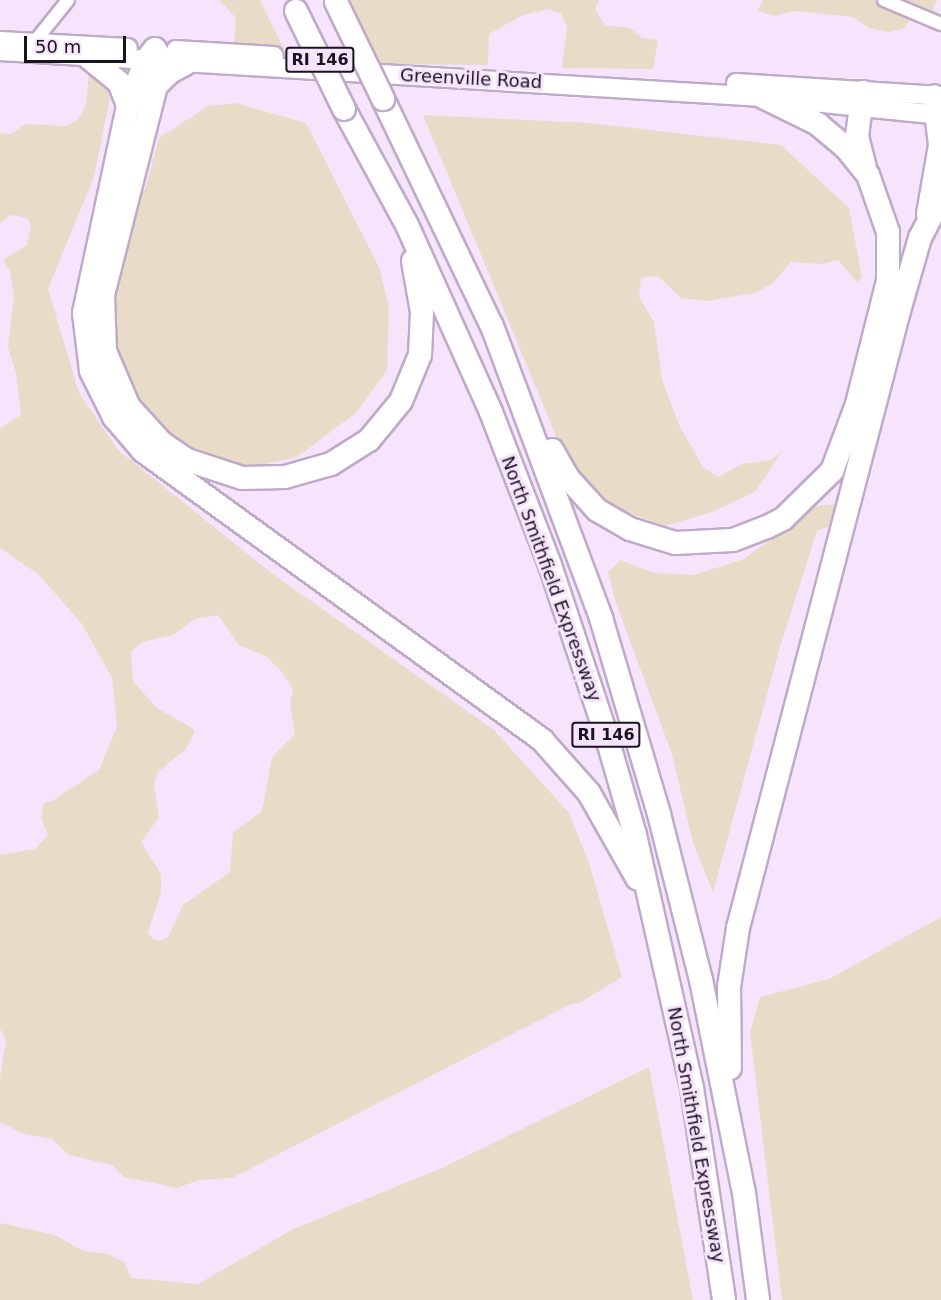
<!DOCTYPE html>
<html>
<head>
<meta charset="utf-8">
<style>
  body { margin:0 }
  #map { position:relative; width:941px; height:1300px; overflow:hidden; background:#f6e4fd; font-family:"DejaVu Sans",sans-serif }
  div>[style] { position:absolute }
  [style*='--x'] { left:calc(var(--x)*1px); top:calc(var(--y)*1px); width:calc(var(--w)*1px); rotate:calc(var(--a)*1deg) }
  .green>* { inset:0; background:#e8dcc8 }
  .roads { filter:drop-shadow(2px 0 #bfaac8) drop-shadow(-2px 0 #bfaac8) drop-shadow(0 2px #bfaac8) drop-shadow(0 -2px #bfaac8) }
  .street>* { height:12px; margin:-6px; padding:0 6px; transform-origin:6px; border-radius:6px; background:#fff }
  .secondary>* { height:18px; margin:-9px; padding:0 9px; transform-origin:9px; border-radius:9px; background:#fff }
  .highway>* { height:22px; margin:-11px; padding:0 11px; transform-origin:11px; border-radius:11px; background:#fff }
  .bridges { filter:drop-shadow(2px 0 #bfaac8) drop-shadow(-2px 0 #bfaac8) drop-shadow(0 2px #bfaac8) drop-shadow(0 -2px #bfaac8) }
  .highway-bridge>* { height:22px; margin:-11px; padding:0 11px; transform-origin:11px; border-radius:11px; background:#fff }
  span { translate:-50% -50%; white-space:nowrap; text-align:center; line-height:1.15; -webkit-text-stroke:6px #f6e4fd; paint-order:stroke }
  .shield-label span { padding:2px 4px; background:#f6e4fd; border:2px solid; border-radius:4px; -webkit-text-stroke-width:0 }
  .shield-label { font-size:16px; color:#1b131e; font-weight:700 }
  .street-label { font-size:18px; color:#1b131e }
  .scale { position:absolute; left:24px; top:36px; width:102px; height:27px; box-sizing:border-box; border:3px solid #1b131e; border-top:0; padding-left:8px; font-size:18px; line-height:21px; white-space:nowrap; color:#1b131e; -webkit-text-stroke:4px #f6e4fd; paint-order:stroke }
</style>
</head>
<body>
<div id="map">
  <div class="green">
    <div style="clip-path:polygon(219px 0,260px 0,284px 49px,234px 48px,236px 18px)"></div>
    <div style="clip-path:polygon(348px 0,599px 0,595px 9px,605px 25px,630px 28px,642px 38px,658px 40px,653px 69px,562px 68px,567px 26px,561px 14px,549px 9px,523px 15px,489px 34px,488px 65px,379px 64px)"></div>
    <div style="clip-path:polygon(763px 0,937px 0,929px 17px,914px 12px,905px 28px,888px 32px,869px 28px,853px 17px,796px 11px,773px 16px,758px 11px)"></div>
    <div style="clip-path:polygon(evenodd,96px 60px,110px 98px,94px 177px,48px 289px,79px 393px,118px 450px,270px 572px,494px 730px,569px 813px,589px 863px,622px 977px,578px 1004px,573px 1003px,232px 1178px,199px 1180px,177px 1188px,124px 1177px,112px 1165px,69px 1155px,52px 1139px,24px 1134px,0 1122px,0 1078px,6px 1040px,0 1029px,0 855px,35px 849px,48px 835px,41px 818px,44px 803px,52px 801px,99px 770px,117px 727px,112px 678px,82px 624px,38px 574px,0 548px,0 428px,21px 415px,16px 373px,8px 347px,14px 296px,10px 272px,3px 260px,27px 245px,31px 225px,27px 218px,11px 215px,0 223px,0 133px,11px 134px,25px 124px,66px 126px,78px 120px,86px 105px,90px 62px,96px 60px,218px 615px,239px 645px,267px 657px,282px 672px,293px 690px,290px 704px,295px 734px,272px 757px,262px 811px,233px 833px,230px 872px,183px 905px,168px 937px,160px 941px,153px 939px,148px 932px,161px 893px,161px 874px,141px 842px,159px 817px,154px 785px,157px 773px,186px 749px,195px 730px,156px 707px,133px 681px,131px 652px,142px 642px,173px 635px,194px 619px,218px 615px)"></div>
    <div style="clip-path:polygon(236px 103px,306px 123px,379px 267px,389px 308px,387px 370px,356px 413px,297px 457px,257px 466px,213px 461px,164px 444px,130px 406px,107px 335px,120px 239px,146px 186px,159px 138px,208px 106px)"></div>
    <div style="clip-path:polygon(423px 115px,589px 123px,781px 145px,849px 208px,862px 277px,857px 282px,838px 260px,821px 264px,791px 262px,772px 284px,754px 293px,708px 301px,681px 298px,658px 276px,641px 278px,639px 297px,654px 322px,662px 379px,679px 425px,703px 467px,718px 477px,742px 464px,771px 460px,783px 450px,756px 491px,712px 512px,665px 526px,616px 508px,571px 472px)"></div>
    <div style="clip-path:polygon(834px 504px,837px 523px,817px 531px,780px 647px,713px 892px,693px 843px,672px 754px,617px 606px,608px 572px,620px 560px,654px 573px,694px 575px,744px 559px,814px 507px)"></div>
    <div style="clip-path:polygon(941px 917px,941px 1300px,782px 1300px,750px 1032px,760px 997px,829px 979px)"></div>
    <div style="clip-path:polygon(649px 1067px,693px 1300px,0 1300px,0 1223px,55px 1235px,83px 1251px,108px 1254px,124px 1262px,131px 1278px,198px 1284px,293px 1229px,442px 1168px)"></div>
  </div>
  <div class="roads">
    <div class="street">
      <div style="--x:884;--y:0;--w:62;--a:22.8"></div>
      <div style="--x:36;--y:40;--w:51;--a:-51.3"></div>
    </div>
    <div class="secondary">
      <div style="--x:0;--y:41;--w:128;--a:3.1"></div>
      <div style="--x:176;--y:50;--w:98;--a:3.5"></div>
      <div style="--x:0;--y:51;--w:764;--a:3.45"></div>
      <div style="--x:763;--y:97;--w:179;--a:5.8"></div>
      <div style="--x:736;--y:83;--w:205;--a:3.6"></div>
    </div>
    <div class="highway">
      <div style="--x:89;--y:58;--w:38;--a:39"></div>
      <div style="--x:119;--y:82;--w:26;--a:69"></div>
      <div style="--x:128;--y:106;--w:212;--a:102"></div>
      <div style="--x:84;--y:313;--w:58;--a:83.1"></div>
      <div style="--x:91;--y:371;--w:51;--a:63.4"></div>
      <div style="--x:114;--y:417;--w:45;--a:49.5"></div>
      <div style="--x:143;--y:451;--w:493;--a:35.9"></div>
      <div style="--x:542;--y:740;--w:71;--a:48.4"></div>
      <div style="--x:589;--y:793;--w:98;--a:60.5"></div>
      <div style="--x:155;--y:87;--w:21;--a:-45"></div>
      <div style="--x:170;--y:72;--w:17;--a:-28"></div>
      <div style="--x:863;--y:92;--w:44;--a:97.8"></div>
      <div style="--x:857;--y:136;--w:33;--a:76"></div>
      <div style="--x:383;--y:99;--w:252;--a:64.4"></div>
      <div style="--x:492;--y:326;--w:312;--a:69.5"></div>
      <div style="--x:601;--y:618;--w:204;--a:73.5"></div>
      <div style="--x:659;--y:814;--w:171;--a:75.8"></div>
      <div style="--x:701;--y:980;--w:217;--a:78.6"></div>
      <div style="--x:744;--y:1193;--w:108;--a:82.5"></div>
      <div style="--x:128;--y:106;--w:49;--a:-68.6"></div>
      <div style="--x:146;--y:60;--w:14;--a:-51"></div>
      <div style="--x:155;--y:49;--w:15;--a:62"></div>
      <div style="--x:162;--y:62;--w:240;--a:104.2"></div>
      <div style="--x:103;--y:295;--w:56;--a:88"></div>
      <div style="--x:105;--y:351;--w:61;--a:66.8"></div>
      <div style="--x:129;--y:407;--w:49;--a:47.5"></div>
      <div style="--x:162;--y:443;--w:30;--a:34"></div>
      <div style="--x:187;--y:460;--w:58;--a:18.1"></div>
      <div style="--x:242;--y:478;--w:43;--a:-1.3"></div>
      <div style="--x:285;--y:477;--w:48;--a:-15.8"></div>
      <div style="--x:331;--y:464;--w:45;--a:-32.3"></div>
      <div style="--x:369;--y:440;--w:50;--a:-50.6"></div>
      <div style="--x:401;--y:401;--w:50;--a:-67.6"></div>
      <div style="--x:420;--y:355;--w:43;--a:-87.3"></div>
      <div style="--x:422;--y:312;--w:52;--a:-100"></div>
      <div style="--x:344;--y:109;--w:132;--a:61.5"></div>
      <div style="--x:407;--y:225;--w:205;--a:65.8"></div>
      <div style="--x:491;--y:412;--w:164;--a:68.9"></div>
      <div style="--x:550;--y:565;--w:175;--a:71.7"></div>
      <div style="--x:605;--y:731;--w:108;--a:73.9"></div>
      <div style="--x:635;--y:835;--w:259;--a:77.3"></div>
      <div style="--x:692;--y:1088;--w:214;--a:81.4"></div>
      <div style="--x:928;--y:214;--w:70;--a:-80.1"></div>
      <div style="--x:940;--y:145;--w:49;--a:-97"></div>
      <div style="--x:552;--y:450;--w:34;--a:60"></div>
      <div style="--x:569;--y:479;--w:42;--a:47.9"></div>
      <div style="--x:597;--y:510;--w:38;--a:30"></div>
      <div style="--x:630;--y:529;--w:47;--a:17.3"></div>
      <div style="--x:675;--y:543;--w:58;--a:-3"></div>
      <div style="--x:733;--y:540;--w:36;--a:-21"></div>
      <div style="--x:767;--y:527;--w:18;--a:-27"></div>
      <div style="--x:783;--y:519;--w:69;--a:-44.4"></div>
      <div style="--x:832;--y:471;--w:72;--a:-69.5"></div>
      <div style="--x:857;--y:404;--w:127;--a:-75.9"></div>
      <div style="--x:888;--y:281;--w:49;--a:-90"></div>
      <div style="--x:888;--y:232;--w:60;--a:-109.3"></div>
      <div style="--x:868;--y:175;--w:36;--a:-129"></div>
      <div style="--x:845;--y:147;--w:35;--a:-140"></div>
      <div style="--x:818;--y:124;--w:61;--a:-153.9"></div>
      <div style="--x:730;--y:1068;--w:81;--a:-90.7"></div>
      <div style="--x:729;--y:987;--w:60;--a:-81.3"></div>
      <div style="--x:738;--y:928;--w:638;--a:-75.38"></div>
      <div style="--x:899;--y:311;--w:76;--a:-74"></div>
      <div style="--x:920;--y:238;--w:46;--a:-62.9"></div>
    </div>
  </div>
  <div class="bridges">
    <div class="highway-bridge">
      <div style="--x:336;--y:2;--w:108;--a:64.1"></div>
      <div style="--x:296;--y:11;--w:109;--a:63.9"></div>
    </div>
  </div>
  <div class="shield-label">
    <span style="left:320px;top:60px">RI 146</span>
    <span style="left:606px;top:735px">RI 146</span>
  </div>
  <div class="street-label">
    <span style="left:471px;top:79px;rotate:3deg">Greenville Road</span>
    <span style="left:551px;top:579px;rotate:70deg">North Smithfield Expressway</span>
    <span style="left:696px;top:1135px;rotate:80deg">North Smithfield Expressway</span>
  </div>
  <div class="scale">50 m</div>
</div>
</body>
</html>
